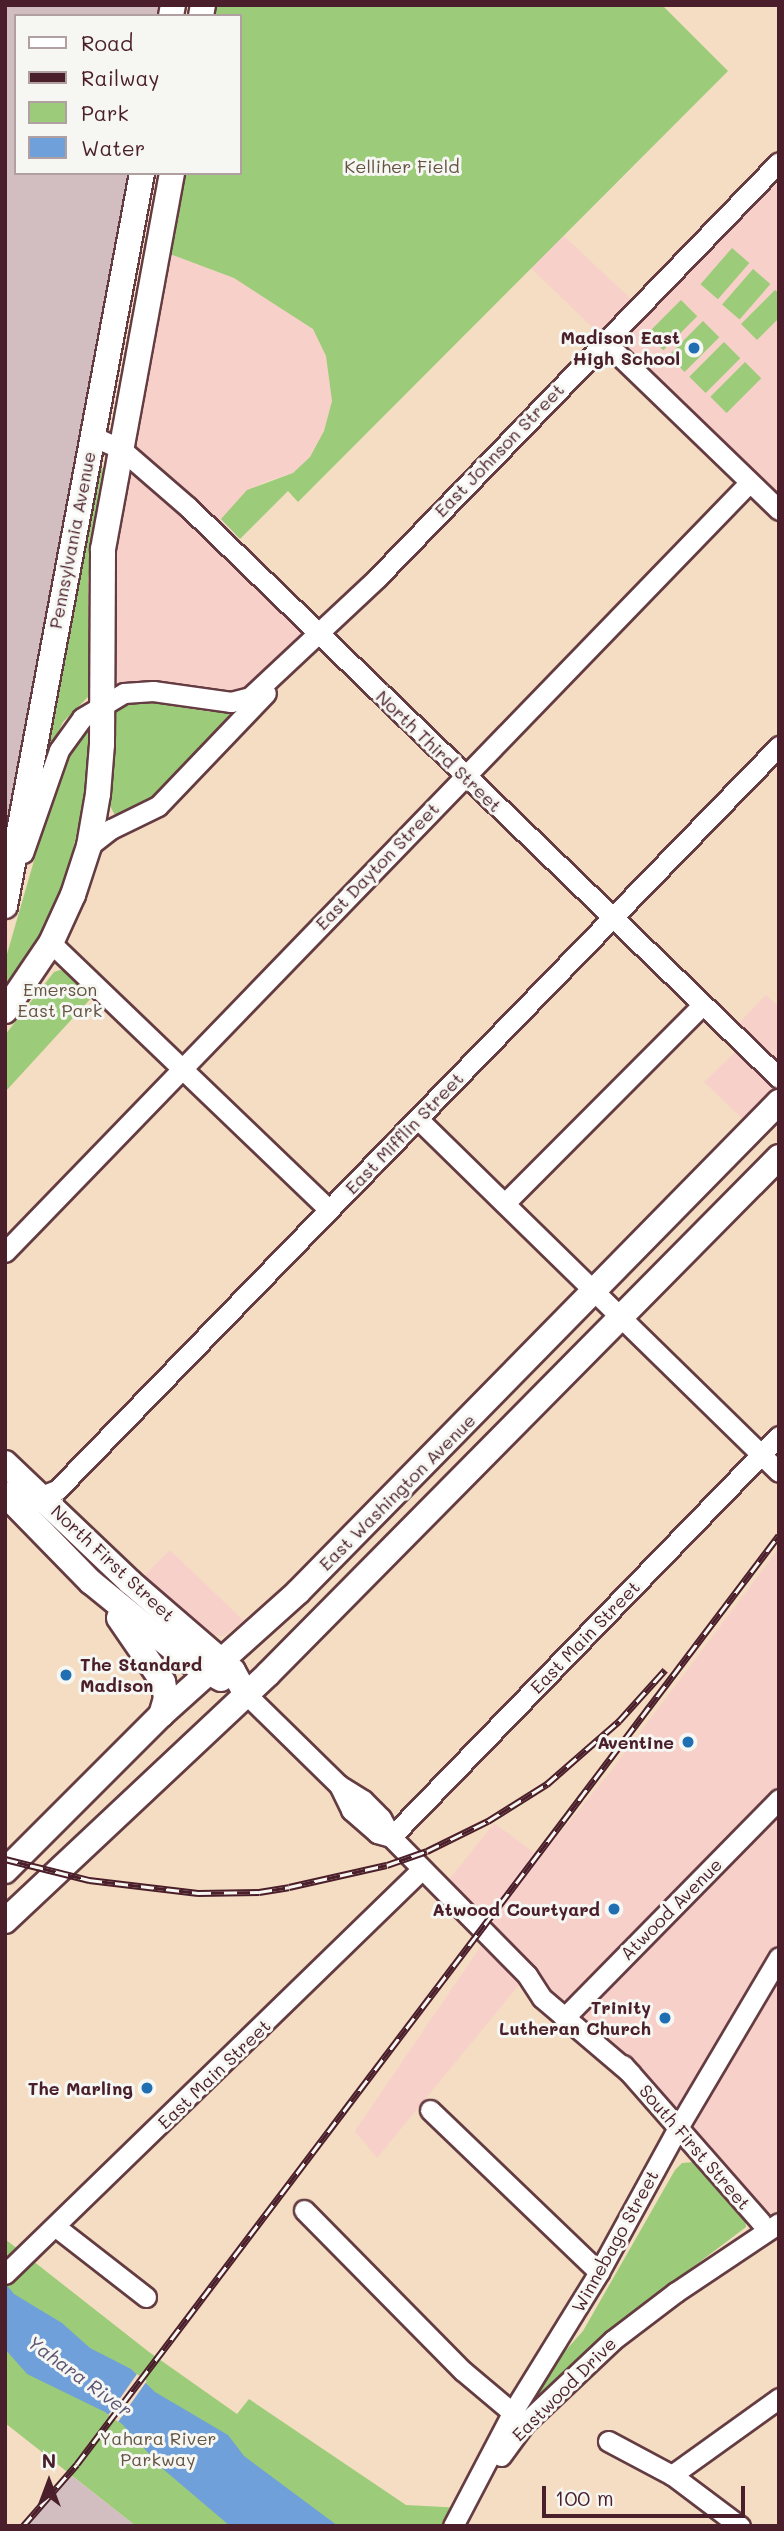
<!DOCTYPE html>
<html>
<head>
<meta charset="utf-8">
<style>
  body { margin:0 }
  #map { position:relative; width:784px; height:2531px; overflow:hidden; background:#f4ddc2; font-family:Mali,sans-serif }
  div>[style] { position:absolute }
  [style*='--x'] { left:calc(var(--x)*1px); top:calc(var(--y)*1px); width:calc(var(--w)*1px); rotate:calc(var(--a)*1deg) }
  .built>* { inset:0; background:#f7d0c9 }
  .industrial>* { inset:0; background:#d2bec1 }
  .green>* { inset:0; background:#9ccb79; transform-origin:0 0 }
  .water>* { inset:0; background:#6fa0d9 }
  .pier>* { inset:0; background:#f4ddc2; transform-origin:0 0 }
  .roads { filter:drop-shadow(2px 0 #643c42) drop-shadow(-2px 0 #643c42) drop-shadow(0 2px #643c42) drop-shadow(0 -2px #643c42) }
  .minor>* { height:19px; margin:-9.5px; padding:0 9.5px; transform-origin:9.5px; border-radius:9.5px; background:#fff }
  .major>* { height:24px; margin:-12px; padding:0 12px; transform-origin:12px; border-radius:12px; background:#fff }
  .rail>* { height:7px; margin-top:-3.5px; transform-origin:0; background:repeating-linear-gradient(90deg,#f6f6f2 0 13px,#4a1f2b 0 26px); box-sizing:border-box; border-block:2px solid #4a1f2b }
  .dots>* { width:19px; height:19px; translate:-50% -50%; box-sizing:border-box; border:4px solid #f6f6f2; border-radius:50% }
  span { translate:-50% -50%; white-space:nowrap; text-align:center; line-height:1.15; -webkit-text-stroke:6px #f6f6f2; paint-order:stroke }
  .park-label { font-size:18px; color:#635342 }
  .poi-label { font-size:18px; color:#4a1f2b; font-weight:700 }
  .right { translate:-100% -50%; text-align:right }
  .left { translate:0 -50%; text-align:left }
  .street-label { font-size:18px; color:#4a1f2b }
  .water-label { font-size:19px; color:#595371; font-style:italic }
  .frame { position:absolute; inset:0; border:7px solid #4a1f2b; pointer-events:none }
  .legend { position:absolute; left:14px; top:14px; width:228px; height:161px; box-sizing:border-box; background:#f6f6f2; border:2px solid #b1a0a2; margin:0; padding:9px 12px; list-style:none; font-size:21px; color:#4a1f2b }
  .legend li { display:flex; align-items:center; gap:14px; height:35px }
  .legend b { width:35px; border:2px solid #b1a0a2 }
  .north { position:absolute; left:14px; top:2447px; width:70px; height:70px; -webkit-text-stroke:5px #f6f6f2; paint-order:stroke; rotate:0deg; font-size:19px; font-weight:700; line-height:28px; text-align:center; color:#4a1f2b }
  .north::after { content:''; display:block; margin:auto; width:24px; height:32px; background:#4a1f2b; clip-path:polygon(50% 0,100% 100%,50% 72%,0 100%) }
  .scale { position:absolute; left:542px; top:2486px; width:203px; height:32px; box-sizing:border-box; border:4px solid #4a1f2b; border-top:0; padding-left:9px; font-size:21px; line-height:24px; white-space:nowrap; color:#4a1f2b; -webkit-text-stroke:5px #f6f6f2; paint-order:stroke }
</style>
</head>
<body>
<div id="map">
  <div class="built">
    <div style="clip-path:polygon(779px 179px,779px 510px,616px 355px,592px 327px,530px 267px,564px 236px,632px 300px,619px 326px)"></div>
    <div style="clip-path:polygon(158px 253px,170px 254px,234px 278px,287px 310px,313px 329px,326px 356px,332px 401px,324px 431px,310px 457px,293px 473px,261px 483px,228px 517px,240px 539px,232px 548px,320px 634px,250px 697px,187px 696px,101px 705px,101px 584px)"></div>
    <div style="clip-path:polygon(766px 995px,779px 1007px,779px 1087px,746px 1122px,704px 1082px,747px 1041px,734px 1028px)"></div>
    <div style="clip-path:polygon(779px 1548px,779px 2208px,761px 2222px,565px 2002px,527px 1975px,377px 2158px,355px 2131px,494px 1927px,448px 1881px,494px 1823px,540px 1857px,611px 1771px)"></div>
    <div style="clip-path:polygon(170px 1550px,244px 1621px,224px 1636px,209px 1635px,141px 1579px)"></div>
  </div>
  <div class="industrial">
    <div style="clip-path:polygon(5px 5px,173px 5px,171px 16px,16px 16px,16px 173px,142px 173px,5px 906px)"></div>
    <div style="clip-path:polygon(72px 2476px,136px 2526px,24px 2526px)"></div>
  </div>
  <div class="green">
    <div style="clip-path:polygon(216px 5px,662px 5px,728px 71px,298px 502px,288px 491px,240px 539px,221px 519px,247px 490px,293px 473px,310px 457px,324px 431px,332px 401px,326px 356px,313px 329px,234px 278px,170px 254px,185px 173px,240px 173px,240px 16px,214px 16px)"></div>
    <div style="left:732px;top:248px;width:23px;height:48px;rotate:41deg"></div>
    <div style="left:753px;top:269px;width:23px;height:47px;rotate:41deg"></div>
    <div style="clip-path:polygon(775px 290px,779px 293px,779px 318px,757px 340px,741px 324px)"></div>
    <div style="left:681px;top:300px;width:23px;height:48px;rotate:45deg"></div>
    <div style="left:703px;top:321px;width:23px;height:49px;rotate:45deg"></div>
    <div style="left:724px;top:342px;width:23px;height:49px;rotate:45deg"></div>
    <div style="left:745px;top:362px;width:23px;height:49px;rotate:45deg"></div>
    <div style="clip-path:polygon(101px 468px,105px 469px,92px 534px,88px 583px,88px 697px,63px 722px,48px 753px,43px 752px,97px 474px)"></div>
    <div style="clip-path:polygon(147px 702px,212px 712px,235px 712px,148px 802px,116px 817px,110px 806px,114px 764px,113px 712px,124px 706px)"></div>
    <div style="clip-path:polygon(85px 726px,88px 726px,88px 753px,85px 796px,66px 880px,46px 926px,5px 993px,5px 961px,64px 757px)"></div>
    <div style="clip-path:polygon(60px 970px,67px 972px,94px 995px,5px 1092px,5px 1035px,54px 972px)"></div>
    <div style="clip-path:polygon(694px 2162px,745px 2216px,746px 2227px,632px 2313px,571px 2365px,534px 2405px,525px 2406px,549px 2369px,583px 2331px,675px 2170px,682px 2163px)"></div>
    <div style="clip-path:polygon(5px 2239px,149px 2352px,237px 2414px,249px 2399px,406px 2505px,462px 2508px,453px 2526px,136px 2526px,5px 2423px)"></div>
  </div>
  <div class="water">
    <div style="clip-path:polygon(5px 2283px,14px 2294px,62px 2323px,90px 2348px,131px 2369px,155px 2392px,228px 2435px,244px 2456px,338px 2526px,230px 2526px,163px 2469px,122px 2424px,105px 2412px,27px 2374px,5px 2349px)"></div>
  </div>
  <div class="pier">
    <div style="left:137px;top:2374px;width:12px;height:50px;rotate:35deg"></div>
  </div>
  <div class="roads">
    <div class="minor">
      <div style="--x:604;--y:341;--w:243;--a:44"></div>
      <div style="--x:92;--y:436;--w:32;--a:24"></div>
      <div style="--x:121;--y:449;--w:89;--a:40.9"></div>
      <div style="--x:188;--y:507;--w:822;--a:44.01"></div>
      <div style="--x:89;--y:846;--w:28;--a:-38"></div>
      <div style="--x:111;--y:829;--w:52;--a:-26.1"></div>
      <div style="--x:158;--y:806;--w:156;--a:-46.3"></div>
      <div style="--x:23;--y:853;--w:109;--a:-70.7"></div>
      <div style="--x:59;--y:750;--w:39;--a:-54"></div>
      <div style="--x:82;--y:718;--w:49;--a:-30.8"></div>
      <div style="--x:124;--y:693;--w:29;--a:-4"></div>
      <div style="--x:153;--y:691;--w:79;--a:8"></div>
      <div style="--x:231;--y:702;--w:20;--a:-15"></div>
      <div style="--x:250;--y:697;--w:174;--a:-43.1"></div>
      <div style="--x:377;--y:578;--w:578;--a:-45.98"></div>
      <div style="--x:51;--y:943;--w:385;--a:43.8"></div>
      <div style="--x:419;--y:1120;--w:503;--a:44.36"></div>
      <div style="--x:505;--y:1203;--w:279;--a:-45.1"></div>
      <div style="--x:5;--y:1252;--w:1071;--a:-45.95"></div>
      <div style="--x:32;--y:1505;--w:13;--a:-45"></div>
      <div style="--x:41;--y:1496;--w:17;--a:-21"></div>
      <div style="--x:57;--y:1490;--w:1037;--a:-45.86"></div>
      <div style="--x:246;--y:1694;--w:130;--a:44.4"></div>
      <div style="--x:339;--y:1785;--w:28;--a:32"></div>
      <div style="--x:363;--y:1800;--w:25;--a:45"></div>
      <div style="--x:381;--y:1818;--w:21;--a:62"></div>
      <div style="--x:391;--y:1837;--w:194;--a:45.4"></div>
      <div style="--x:527;--y:1975;--w:27;--a:57"></div>
      <div style="--x:542;--y:1998;--w:116;--a:40.4"></div>
      <div style="--x:339;--y:1785;--w:28;--a:64"></div>
      <div style="--x:351;--y:1810;--w:35;--a:41"></div>
      <div style="--x:377;--y:1833;--w:15;--a:16"></div>
      <div style="--x:391;--y:1837;--w:558;--a:-45.94"></div>
      <div style="--x:564;--y:2018;--w:307;--a:-45.5"></div>
      <div style="--x:623;--y:2065;--w:209;--a:48.7"></div>
      <div style="--x:430;--y:2110;--w:234;--a:43.8"></div>
      <div style="--x:304;--y:2210;--w:226;--a:45.4"></div>
      <div style="--x:463;--y:2371;--w:75;--a:40.1"></div>
      <div style="--x:56;--y:2227;--w:114;--a:37.9"></div>
      <div style="--x:5;--y:2274;--w:580;--a:-44.16"></div>
      <div style="--x:608;--y:2441;--w:72;--a:28"></div>
      <div style="--x:672;--y:2475;--w:85;--a:36.9"></div>
      <div style="--x:501;--y:2456;--w:41;--a:-54"></div>
      <div style="--x:525;--y:2423;--w:121;--a:-43.3"></div>
      <div style="--x:613;--y:2340;--w:79;--a:-37.3"></div>
      <div style="--x:676;--y:2292;--w:124;--a:-33.8"></div>
      <div style="--x:672;--y:2475;--w:132;--a:-35.7"></div>
      <div style="--x:453;--y:2526;--w:127;--a:-62.4"></div>
      <div style="--x:512;--y:2413;--w:166;--a:-58.3"></div>
      <div style="--x:599;--y:2272;--w:166;--a:-61.3"></div>
      <div style="--x:679;--y:2126;--w:196;--a:-59.4"></div>
    </div>
    <div class="major">
      <div style="--x:171;--y:16;--w:11;--a:-80"></div>
      <div style="--x:201;--y:16;--w:11;--a:-80"></div>
      <div style="--x:5;--y:906;--w:746;--a:-79.41"></div>
      <div style="--x:5;--y:1011;--w:82;--a:-55.9"></div>
      <div style="--x:51;--y:943;--w:53;--a:-65.4"></div>
      <div style="--x:73;--y:895;--w:52;--a:-71.9"></div>
      <div style="--x:89;--y:846;--w:53;--a:-80.2"></div>
      <div style="--x:98;--y:794;--w:50;--a:-85.4"></div>
      <div style="--x:102;--y:744;--w:195;--a:-89.7"></div>
      <div style="--x:103;--y:549;--w:382;--a:-79.6"></div>
      <div style="--x:5;--y:1463;--w:173;--a:43.6"></div>
      <div style="--x:130;--y:1582;--w:136;--a:40.8"></div>
      <div style="--x:233;--y:1671;--w:26;--a:61"></div>
      <div style="--x:5;--y:1494;--w:123;--a:45.7"></div>
      <div style="--x:91;--y:1582;--w:124;--a:39.1"></div>
      <div style="--x:187;--y:1660;--w:39;--a:29"></div>
      <div style="--x:119;--y:1618;--w:78;--a:55.5"></div>
      <div style="--x:163;--y:1682;--w:16;--a:79"></div>
      <div style="--x:166;--y:1698;--w:18;--a:106"></div>
      <div style="--x:5;--y:1871;--w:221;--a:-45"></div>
      <div style="--x:161;--y:1715;--w:184;--a:-41.9"></div>
      <div style="--x:298;--y:1592;--w:687;--a:-45.53"></div>
      <div style="--x:5;--y:1921;--w:361;--a:-43.2"></div>
      <div style="--x:268;--y:1674;--w:727;--a:-45.33"></div>
    </div>
  </div>
  <div class="rail">
    <div style="--x:5;--y:1859;--w:87;--a:14"></div>
    <div style="--x:89;--y:1880;--w:110;--a:6.8"></div>
    <div style="--x:198;--y:1893;--w:61;--a:-0.9"></div>
    <div style="--x:259;--y:1892;--w:30;--a:-9"></div>
    <div style="--x:289;--y:1887;--w:100;--a:-12.7"></div>
    <div style="--x:387;--y:1865;--w:42;--a:-19.3"></div>
    <div style="--x:427;--y:1851;--w:68;--a:-26.2"></div>
    <div style="--x:488;--y:1821;--w:70;--a:-32.1"></div>
    <div style="--x:547;--y:1784;--w:96;--a:-41.2"></div>
    <div style="--x:619;--y:1721;--w:69;--a:-48"></div>
    <div style="--x:23;--y:2526;--w:82;--a:-48.9"></div>
    <div style="--x:77;--y:2464;--w:1164;--a:-52.92"></div>
  </div>
  <div class="dots">
    <div style="left:694px;top:348px;background:#1f6fb2"></div>
    <div style="left:66px;top:1675px;background:#1f6fb2"></div>
    <div style="left:688px;top:1742px;background:#1f6fb2"></div>
    <div style="left:614px;top:1909px;background:#1f6fb2"></div>
    <div style="left:665px;top:2018px;background:#1f6fb2"></div>
    <div style="left:147px;top:2088px;background:#1f6fb2"></div>
  </div>
  <div class="park-label">
    <span style="left:402px;top:166px">Kelliher Field</span>
    <span style="left:60px;top:1000px">Emerson<br>East Park</span>
    <span style="left:158px;top:2449px">Yahara River<br>Parkway</span>
  </div>
  <div class="poi-label">
    <span class="right" style="left:680px;top:348px">Madison East<br>High School</span>
    <span class="left" style="left:80px;top:1675px">The Standard<br>Madison</span>
    <span class="right" style="left:674px;top:1742px">Aventine</span>
    <span class="right" style="left:600px;top:1909px">Atwood Courtyard</span>
    <span class="right" style="left:651px;top:2018px">Trinity<br>Lutheran Church</span>
    <span class="right" style="left:133px;top:2088px">The Marling</span>
  </div>
  <div class="street-label">
    <span style="left:499px;top:450px;rotate:-46deg">East Johnson Street</span>
    <span style="left:72px;top:540px;rotate:-79deg">Pennsylvania Avenue</span>
    <span style="left:439px;top:751px;rotate:44deg">North Third Street</span>
    <span style="left:377px;top:866px;rotate:-46deg">East Dayton Street</span>
    <span style="left:404px;top:1133px;rotate:-46deg">East Mifflin Street</span>
    <span style="left:397px;top:1492px;rotate:-45deg">East Washington Avenue</span>
    <span style="left:113px;top:1563px;rotate:43deg">North First Street</span>
    <span style="left:585px;top:1637px;rotate:-46deg">East Main Street</span>
    <span style="left:671px;top:1909px;rotate:-45deg">Atwood Avenue</span>
    <span style="left:214px;top:2074px;rotate:-44deg">East Main Street</span>
    <span style="left:695px;top:2147px;rotate:49deg">South First Street</span>
    <span style="left:615px;top:2241px;rotate:-61deg">Winnebago Street</span>
    <span style="left:564px;top:2389px;rotate:-45deg">Eastwood Drive</span>
  </div>
  <div class="water-label">
    <span style="left:80px;top:2376px;rotate:36deg">Yahara River</span>
  </div>
  <div class="frame"></div>
  <ul class="legend">
  <li><b style="height:9px;background:#fff"></b>Road</li>
  <li><b style="height:9px;background:#4a1f2b"></b>Railway</li>
  <li><b style="height:19px;background:#9ccb79"></b>Park</li>
  <li><b style="height:19px;background:#6fa0d9"></b>Water</li>
  </ul>
  <div class="north">N</div>
  <div class="scale">100 m</div>
</div>
</body>
</html>
